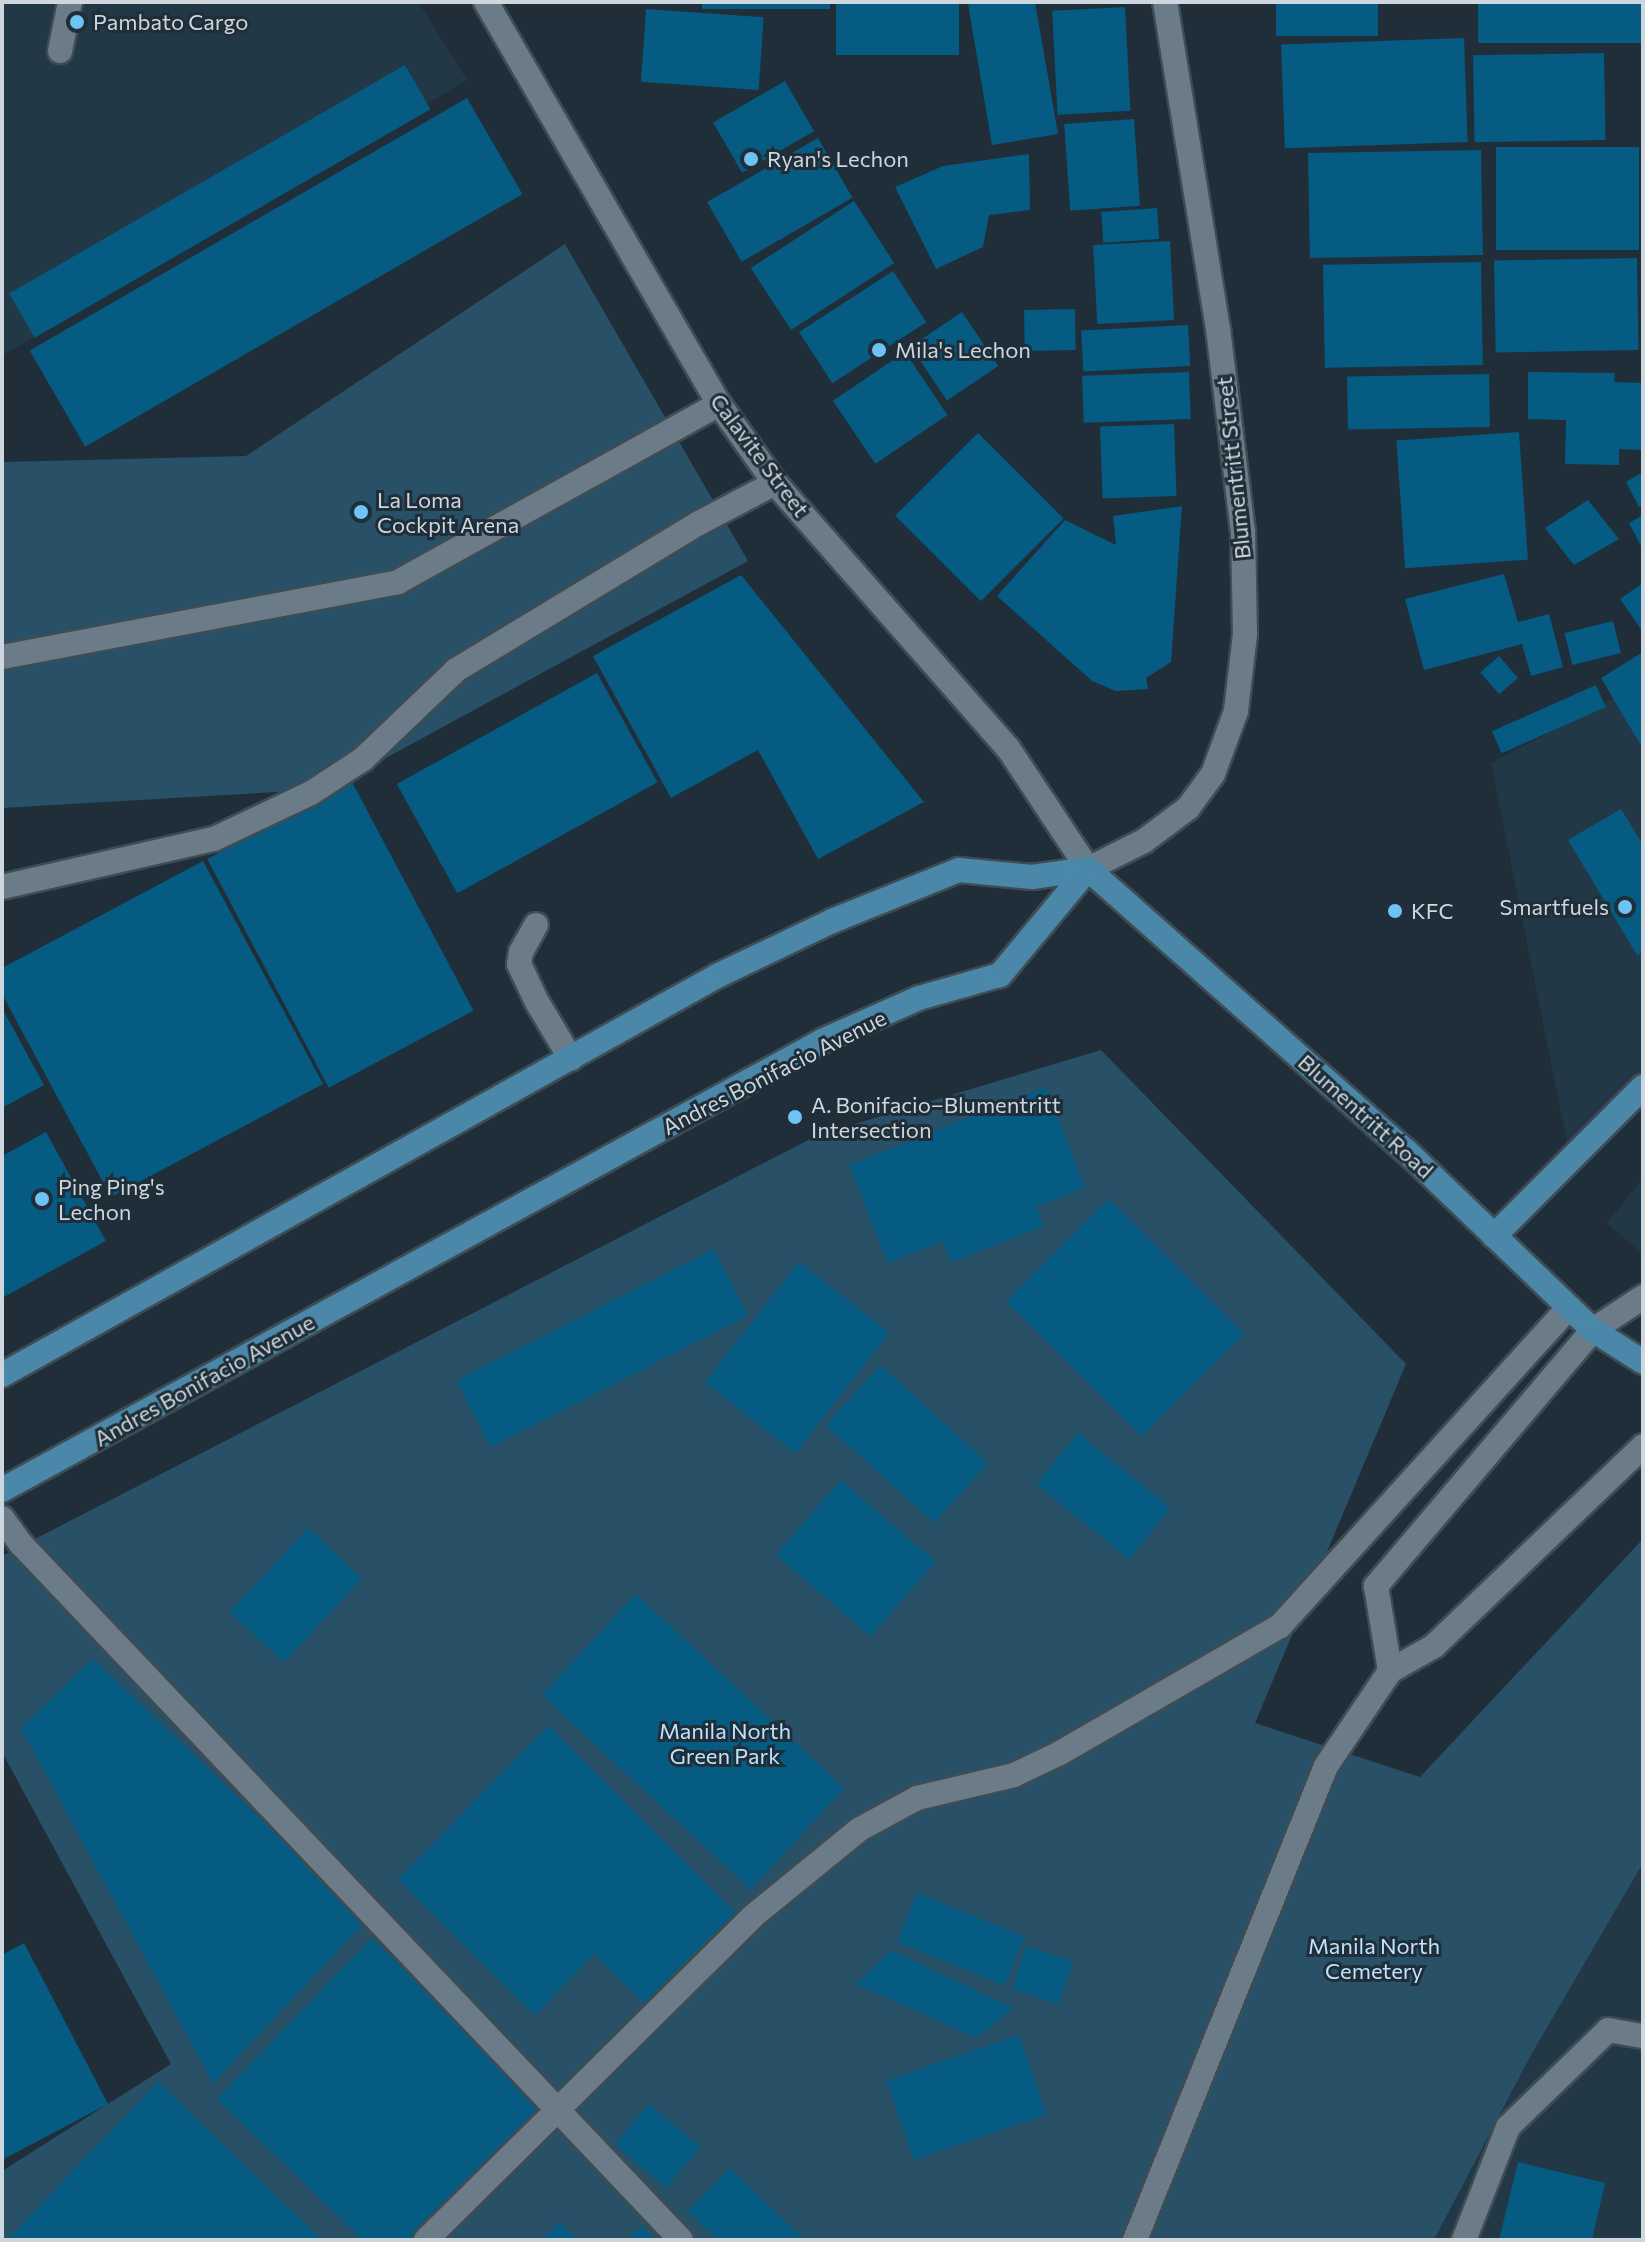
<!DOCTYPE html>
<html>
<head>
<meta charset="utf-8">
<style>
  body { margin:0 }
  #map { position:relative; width:1645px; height:2242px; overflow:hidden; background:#1f2e38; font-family:Commissioner,sans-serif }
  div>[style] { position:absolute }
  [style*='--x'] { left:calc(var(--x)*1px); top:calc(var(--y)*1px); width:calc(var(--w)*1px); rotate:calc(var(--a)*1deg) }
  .built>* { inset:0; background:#223846 }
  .green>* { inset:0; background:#285067 }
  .building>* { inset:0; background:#055b81; transform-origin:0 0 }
  .roads { filter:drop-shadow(2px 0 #3e4c54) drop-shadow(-2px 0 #3e4c54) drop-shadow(0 2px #3e4c54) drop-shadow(0 -2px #3e4c54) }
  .service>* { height:24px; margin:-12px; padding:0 12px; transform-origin:12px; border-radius:12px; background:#6b7c88 }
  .tertiary>* { height:24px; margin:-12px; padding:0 12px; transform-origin:12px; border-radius:12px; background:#6b7c88 }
  .secondary>* { height:24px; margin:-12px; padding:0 12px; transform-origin:12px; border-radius:12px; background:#6b7c88 }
  .primary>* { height:24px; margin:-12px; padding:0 12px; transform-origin:12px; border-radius:12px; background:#4b87a9 }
  .dots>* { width:22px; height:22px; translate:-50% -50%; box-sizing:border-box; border:4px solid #1f2e38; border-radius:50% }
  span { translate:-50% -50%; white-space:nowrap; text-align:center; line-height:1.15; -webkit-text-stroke:6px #1f2e38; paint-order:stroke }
  .poi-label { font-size:22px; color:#cdd7dd }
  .left { translate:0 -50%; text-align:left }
  .right { translate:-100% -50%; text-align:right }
  .street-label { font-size:22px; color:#cdd7dd }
  .park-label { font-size:22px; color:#bfe3fb }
  .frame { position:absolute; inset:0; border:4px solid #cdd7dd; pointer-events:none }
</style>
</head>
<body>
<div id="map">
  <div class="built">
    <div style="clip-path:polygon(2px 2px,418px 2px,467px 80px,2px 356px)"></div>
    <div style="clip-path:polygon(1643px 683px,1643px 1070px,1568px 1147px,1491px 763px)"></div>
    <div style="clip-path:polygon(1643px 1178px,1643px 1255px,1607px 1223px)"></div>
    <div style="clip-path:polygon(1643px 1863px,1643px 2240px,1434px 2240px,1531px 2055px)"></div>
  </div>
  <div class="green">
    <div style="clip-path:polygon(565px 244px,748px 561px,329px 789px,2px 808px,2px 462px,246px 456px)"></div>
    <div style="clip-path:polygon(1101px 1050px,1406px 1364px,1255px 1723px,1420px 1777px,1643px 1539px,1643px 1863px,1531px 2055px,1434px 2240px,2px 2240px,2px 2171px,171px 2064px,2px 1752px,2px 1556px,818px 1135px)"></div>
  </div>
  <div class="building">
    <div style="left:702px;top:2px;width:128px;height:7px"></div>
    <div style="left:836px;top:2px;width:123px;height:53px"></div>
    <div style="clip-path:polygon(978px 2px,1035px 2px,1058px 134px,992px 145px,968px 4px)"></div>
    <div style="left:1276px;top:2px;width:102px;height:34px"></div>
    <div style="left:1478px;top:2px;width:165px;height:41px"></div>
    <div style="left:1125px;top:7px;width:104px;height:73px;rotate:87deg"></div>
    <div style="left:646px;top:9px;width:118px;height:73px;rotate:4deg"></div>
    <div style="left:1464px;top:38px;width:104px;height:183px;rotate:88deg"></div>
    <div style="left:1604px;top:53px;width:87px;height:131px;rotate:89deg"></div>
    <div style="left:405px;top:65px;width:51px;height:457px;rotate:60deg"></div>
    <div style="left:785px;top:81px;width:58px;height:83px;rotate:60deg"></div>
    <div style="left:467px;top:98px;width:111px;height:505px;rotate:60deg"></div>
    <div style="left:1134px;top:119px;width:87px;height:70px;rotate:86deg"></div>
    <div style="left:818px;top:138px;width:69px;height:128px;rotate:60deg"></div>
    <div style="left:1496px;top:147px;width:143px;height:103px"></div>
    <div style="left:1481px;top:150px;width:105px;height:173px;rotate:89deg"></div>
    <div style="clip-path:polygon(1029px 154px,1030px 210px,989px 215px,983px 247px,936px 269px,895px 187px,943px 166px)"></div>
    <div style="left:854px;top:201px;width:74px;height:123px;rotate:57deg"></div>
    <div style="left:1157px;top:208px;width:31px;height:56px;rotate:86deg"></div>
    <div style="left:1170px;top:241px;width:79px;height:77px;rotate:87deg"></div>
    <div style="left:1637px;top:258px;width:92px;height:143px;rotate:89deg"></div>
    <div style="left:1481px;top:262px;width:103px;height:158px;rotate:89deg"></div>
    <div style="left:893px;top:271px;width:61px;height:112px;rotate:57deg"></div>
    <div style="left:1075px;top:309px;width:41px;height:51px;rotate:89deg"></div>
    <div style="left:962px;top:312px;width:65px;height:62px;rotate:56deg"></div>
    <div style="left:1188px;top:325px;width:41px;height:107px;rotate:87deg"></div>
    <div style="left:905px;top:352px;width:76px;height:87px;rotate:56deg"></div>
    <div style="left:1189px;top:372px;width:47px;height:107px;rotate:88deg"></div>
    <div style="clip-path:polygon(1528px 372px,1615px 373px,1614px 382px,1643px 383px,1643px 450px,1619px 449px,1619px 465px,1565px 464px,1566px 420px,1528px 419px)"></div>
    <div style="left:1489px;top:374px;width:53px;height:142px;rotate:89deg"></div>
    <div style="left:1174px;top:424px;width:72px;height:74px;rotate:88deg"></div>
    <div style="left:1519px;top:432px;width:128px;height:123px;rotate:86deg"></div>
    <div style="left:978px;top:433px;width:121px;height:117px;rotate:45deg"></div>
    <div style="clip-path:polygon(1643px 472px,1643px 505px,1639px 507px,1626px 482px)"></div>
    <div style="clip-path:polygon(1588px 500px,1619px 539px,1574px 565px,1545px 528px)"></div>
    <div style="clip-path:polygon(1182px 506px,1171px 662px,1146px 678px,1148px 689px,1116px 691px,1092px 681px,997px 596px,1065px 520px,1116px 545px,1113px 516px)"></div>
    <div style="clip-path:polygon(1643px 515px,1643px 550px,1629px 523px)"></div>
    <div style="clip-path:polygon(1504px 574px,1518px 622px,1549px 614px,1563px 667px,1531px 676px,1522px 644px,1424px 670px,1405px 599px)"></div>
    <div style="clip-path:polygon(741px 575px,924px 802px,818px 859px,758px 750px,671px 798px,593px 656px)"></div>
    <div style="clip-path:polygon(1643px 583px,1643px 632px,1620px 599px)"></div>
    <div style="left:1613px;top:621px;width:33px;height:50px;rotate:76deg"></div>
    <div style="clip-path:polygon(1643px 652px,1643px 742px,1640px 744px,1601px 678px)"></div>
    <div style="left:1499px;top:656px;width:29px;height:25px;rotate:49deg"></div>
    <div style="left:597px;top:673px;width:125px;height:229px;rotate:61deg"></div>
    <div style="left:1596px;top:685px;width:24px;height:114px;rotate:66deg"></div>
    <div style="left:352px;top:782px;width:259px;height:164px;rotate:62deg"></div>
    <div style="clip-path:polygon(1621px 809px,1643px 845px,1643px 952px,1637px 955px,1568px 840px)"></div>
    <div style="clip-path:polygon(203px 861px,323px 1084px,111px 1197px,2px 994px,2px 968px)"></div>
    <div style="clip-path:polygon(2px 1008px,44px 1085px,2px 1108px)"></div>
    <div style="clip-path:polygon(1046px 1087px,1085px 1187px,1036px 1207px,1044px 1226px,951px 1262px,943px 1241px,888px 1263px,849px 1165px)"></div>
    <div style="clip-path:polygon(46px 1132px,106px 1241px,2px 1298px,2px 1156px)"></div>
    <div style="left:1109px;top:1199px;width:191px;height:145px;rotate:45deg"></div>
    <div style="left:714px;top:1249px;width:75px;height:289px;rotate:63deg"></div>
    <div style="left:799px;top:1262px;width:115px;height:153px;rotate:38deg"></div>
    <div style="left:880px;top:1365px;width:146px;height:81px;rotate:42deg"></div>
    <div style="left:1078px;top:1433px;width:119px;height:66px;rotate:39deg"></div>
    <div style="left:841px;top:1480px;width:125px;height:99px;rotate:41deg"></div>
    <div style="left:308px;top:1528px;width:74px;height:115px;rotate:43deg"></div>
    <div style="left:636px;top:1594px;width:285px;height:138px;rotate:43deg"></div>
    <div style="clip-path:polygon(93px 1659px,367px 1920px,213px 2083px,21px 1728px)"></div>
    <div style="clip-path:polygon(549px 1726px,736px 1913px,645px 2004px,594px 1954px,535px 2015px,398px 1879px)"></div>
    <div style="left:917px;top:1893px;width:116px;height:53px;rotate:22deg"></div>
    <div style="clip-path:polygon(372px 1938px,543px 2103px,412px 2240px,363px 2240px,217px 2099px)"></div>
    <div style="clip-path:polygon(24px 1943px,108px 2104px,2px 2160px,2px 1955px)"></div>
    <div style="left:1026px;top:1946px;width:49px;height:45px;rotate:18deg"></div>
    <div style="clip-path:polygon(891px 1950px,1013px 2008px,977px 2038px,856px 1984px)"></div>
    <div style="left:1019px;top:2035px;width:84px;height:140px;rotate:71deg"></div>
    <div style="clip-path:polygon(158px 2082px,322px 2240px,7px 2240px)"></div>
    <div style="left:649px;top:2104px;width:67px;height:53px;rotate:40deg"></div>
    <div style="clip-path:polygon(1518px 2162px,1605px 2183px,1592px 2240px,1499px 2240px)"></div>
    <div style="clip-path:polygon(730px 2168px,805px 2240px,718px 2240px,688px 2211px)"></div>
    <div style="clip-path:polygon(560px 2222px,578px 2240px,541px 2240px)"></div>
    <div style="clip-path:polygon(641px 2226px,655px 2240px,627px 2240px)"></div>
  </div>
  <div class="roads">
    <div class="service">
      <div style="--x:60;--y:51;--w:50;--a:-78.5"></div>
      <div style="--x:2;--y:657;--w:403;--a:-10.7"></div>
      <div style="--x:398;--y:582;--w:367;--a:-29"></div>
      <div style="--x:2;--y:887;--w:217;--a:-12.8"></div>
      <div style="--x:214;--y:839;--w:107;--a:-25.4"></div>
      <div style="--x:311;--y:793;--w:62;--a:-33.2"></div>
      <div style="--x:363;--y:759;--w:129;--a:-43.7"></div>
      <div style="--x:456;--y:670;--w:284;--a:-31.2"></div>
      <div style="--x:699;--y:523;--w:86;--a:-27.8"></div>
      <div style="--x:536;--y:925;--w:31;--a:119"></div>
      <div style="--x:521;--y:952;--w:12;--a:99"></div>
      <div style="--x:519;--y:964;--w:42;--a:64.7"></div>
      <div style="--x:537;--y:1002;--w:66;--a:59.2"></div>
      <div style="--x:1643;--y:1297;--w:60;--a:146.6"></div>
      <div style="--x:1593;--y:1330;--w:336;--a:130.3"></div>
      <div style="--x:1376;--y:1586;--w:86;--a:80.6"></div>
      <div style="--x:1390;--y:1671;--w:51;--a:-29.6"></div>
      <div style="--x:1434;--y:1646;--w:289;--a:-43.7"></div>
      <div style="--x:2;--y:1518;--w:32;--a:54"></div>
      <div style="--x:21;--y:1544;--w:959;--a:46.52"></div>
      <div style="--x:426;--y:2240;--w:459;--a:-44.7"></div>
      <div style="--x:752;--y:1917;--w:139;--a:-39.2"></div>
      <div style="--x:860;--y:1829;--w:65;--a:-28.5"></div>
      <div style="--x:917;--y:1798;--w:100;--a:-13.3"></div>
      <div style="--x:1014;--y:1775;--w:51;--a:-25.6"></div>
      <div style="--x:1060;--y:1753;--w:254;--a:-30"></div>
      <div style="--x:1280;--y:1626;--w:430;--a:-47.8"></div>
      <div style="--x:1135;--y:2240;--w:511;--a:-68.05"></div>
      <div style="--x:1326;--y:1766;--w:115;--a:-56"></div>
      <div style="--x:1464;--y:2240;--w:121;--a:-68.7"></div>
      <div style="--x:1508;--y:2127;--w:139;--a:-44.1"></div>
      <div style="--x:1608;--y:2030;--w:36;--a:10"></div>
    </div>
    <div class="tertiary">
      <div style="--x:486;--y:2;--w:465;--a:59.9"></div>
      <div style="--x:719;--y:404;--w:97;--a:54.7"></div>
      <div style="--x:775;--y:483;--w:353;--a:48.7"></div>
      <div style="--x:1008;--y:748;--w:145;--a:56.5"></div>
    </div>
    <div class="secondary">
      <div style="--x:1088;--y:869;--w:63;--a:-26.6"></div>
      <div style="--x:1144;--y:841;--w:55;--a:-36.9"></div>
      <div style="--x:1188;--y:808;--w:42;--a:-53.7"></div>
      <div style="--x:1213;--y:774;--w:67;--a:-69.9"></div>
      <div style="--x:1236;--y:711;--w:78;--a:-83.3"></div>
      <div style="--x:1245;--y:634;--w:102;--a:-91.1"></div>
      <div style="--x:1243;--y:532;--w:205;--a:-97"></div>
      <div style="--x:1218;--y:329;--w:331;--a:-99.2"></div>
    </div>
    <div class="primary">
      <div style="--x:1088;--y:869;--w:424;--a:41.6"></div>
      <div style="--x:1405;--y:1150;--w:260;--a:43.8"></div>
      <div style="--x:1593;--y:1330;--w:59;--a:32.6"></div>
      <div style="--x:1494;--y:1236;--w:211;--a:-45"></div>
      <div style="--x:2;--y:1375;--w:821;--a:-29.16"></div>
      <div style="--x:719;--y:975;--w:125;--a:-25.5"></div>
      <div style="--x:832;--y:921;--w:137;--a:-21.9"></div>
      <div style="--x:959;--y:870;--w:73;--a:5.5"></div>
      <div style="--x:1032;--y:877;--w:57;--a:-8.1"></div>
      <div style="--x:2;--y:1490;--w:935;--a:-28.7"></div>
      <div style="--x:822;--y:1041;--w:106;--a:-23.9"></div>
      <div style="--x:919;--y:998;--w:84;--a:-15.9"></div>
      <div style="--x:1000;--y:975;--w:138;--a:-50.3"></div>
    </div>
  </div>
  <div class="dots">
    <div style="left:77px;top:22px;background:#6fc2f4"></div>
    <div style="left:751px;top:159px;background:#6fc2f4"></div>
    <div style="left:879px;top:350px;background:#6fc2f4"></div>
    <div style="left:361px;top:512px;background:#6fc2f4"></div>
    <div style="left:1625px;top:907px;background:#6fc2f4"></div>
    <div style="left:1395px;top:911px;background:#6fc2f4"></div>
    <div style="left:795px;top:1117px;background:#6fc2f4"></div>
    <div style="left:42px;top:1199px;background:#6fc2f4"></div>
  </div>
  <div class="poi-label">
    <span class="left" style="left:93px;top:22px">Pambato Cargo</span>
    <span class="left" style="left:767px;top:159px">Ryan's Lechon</span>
    <span class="left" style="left:895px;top:350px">Mila's Lechon</span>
    <span class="left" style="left:377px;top:512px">La Loma<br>Cockpit Arena</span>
    <span class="right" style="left:1609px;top:907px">Smartfuels</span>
    <span class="left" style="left:1411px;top:911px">KFC</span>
    <span class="left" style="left:811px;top:1117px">A. Bonifacio–Blumentritt<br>Intersection</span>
    <span class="left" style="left:58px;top:1199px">Ping Ping's<br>Lechon</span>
  </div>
  <div class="street-label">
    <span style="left:760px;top:455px;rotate:53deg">Calavite Street</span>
    <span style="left:1233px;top:468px;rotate:-96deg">Blumentritt Street</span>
    <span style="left:774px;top:1072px;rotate:-27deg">Andres Bonifacio Avenue</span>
    <span style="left:1366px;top:1116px;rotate:42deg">Blumentritt Road</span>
    <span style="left:204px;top:1380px;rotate:-29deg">Andres Bonifacio Avenue</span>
  </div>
  <div class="park-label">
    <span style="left:725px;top:1743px">Manila North<br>Green Park</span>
    <span style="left:1374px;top:1958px">Manila North<br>Cemetery</span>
  </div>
  <div class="frame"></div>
</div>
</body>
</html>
